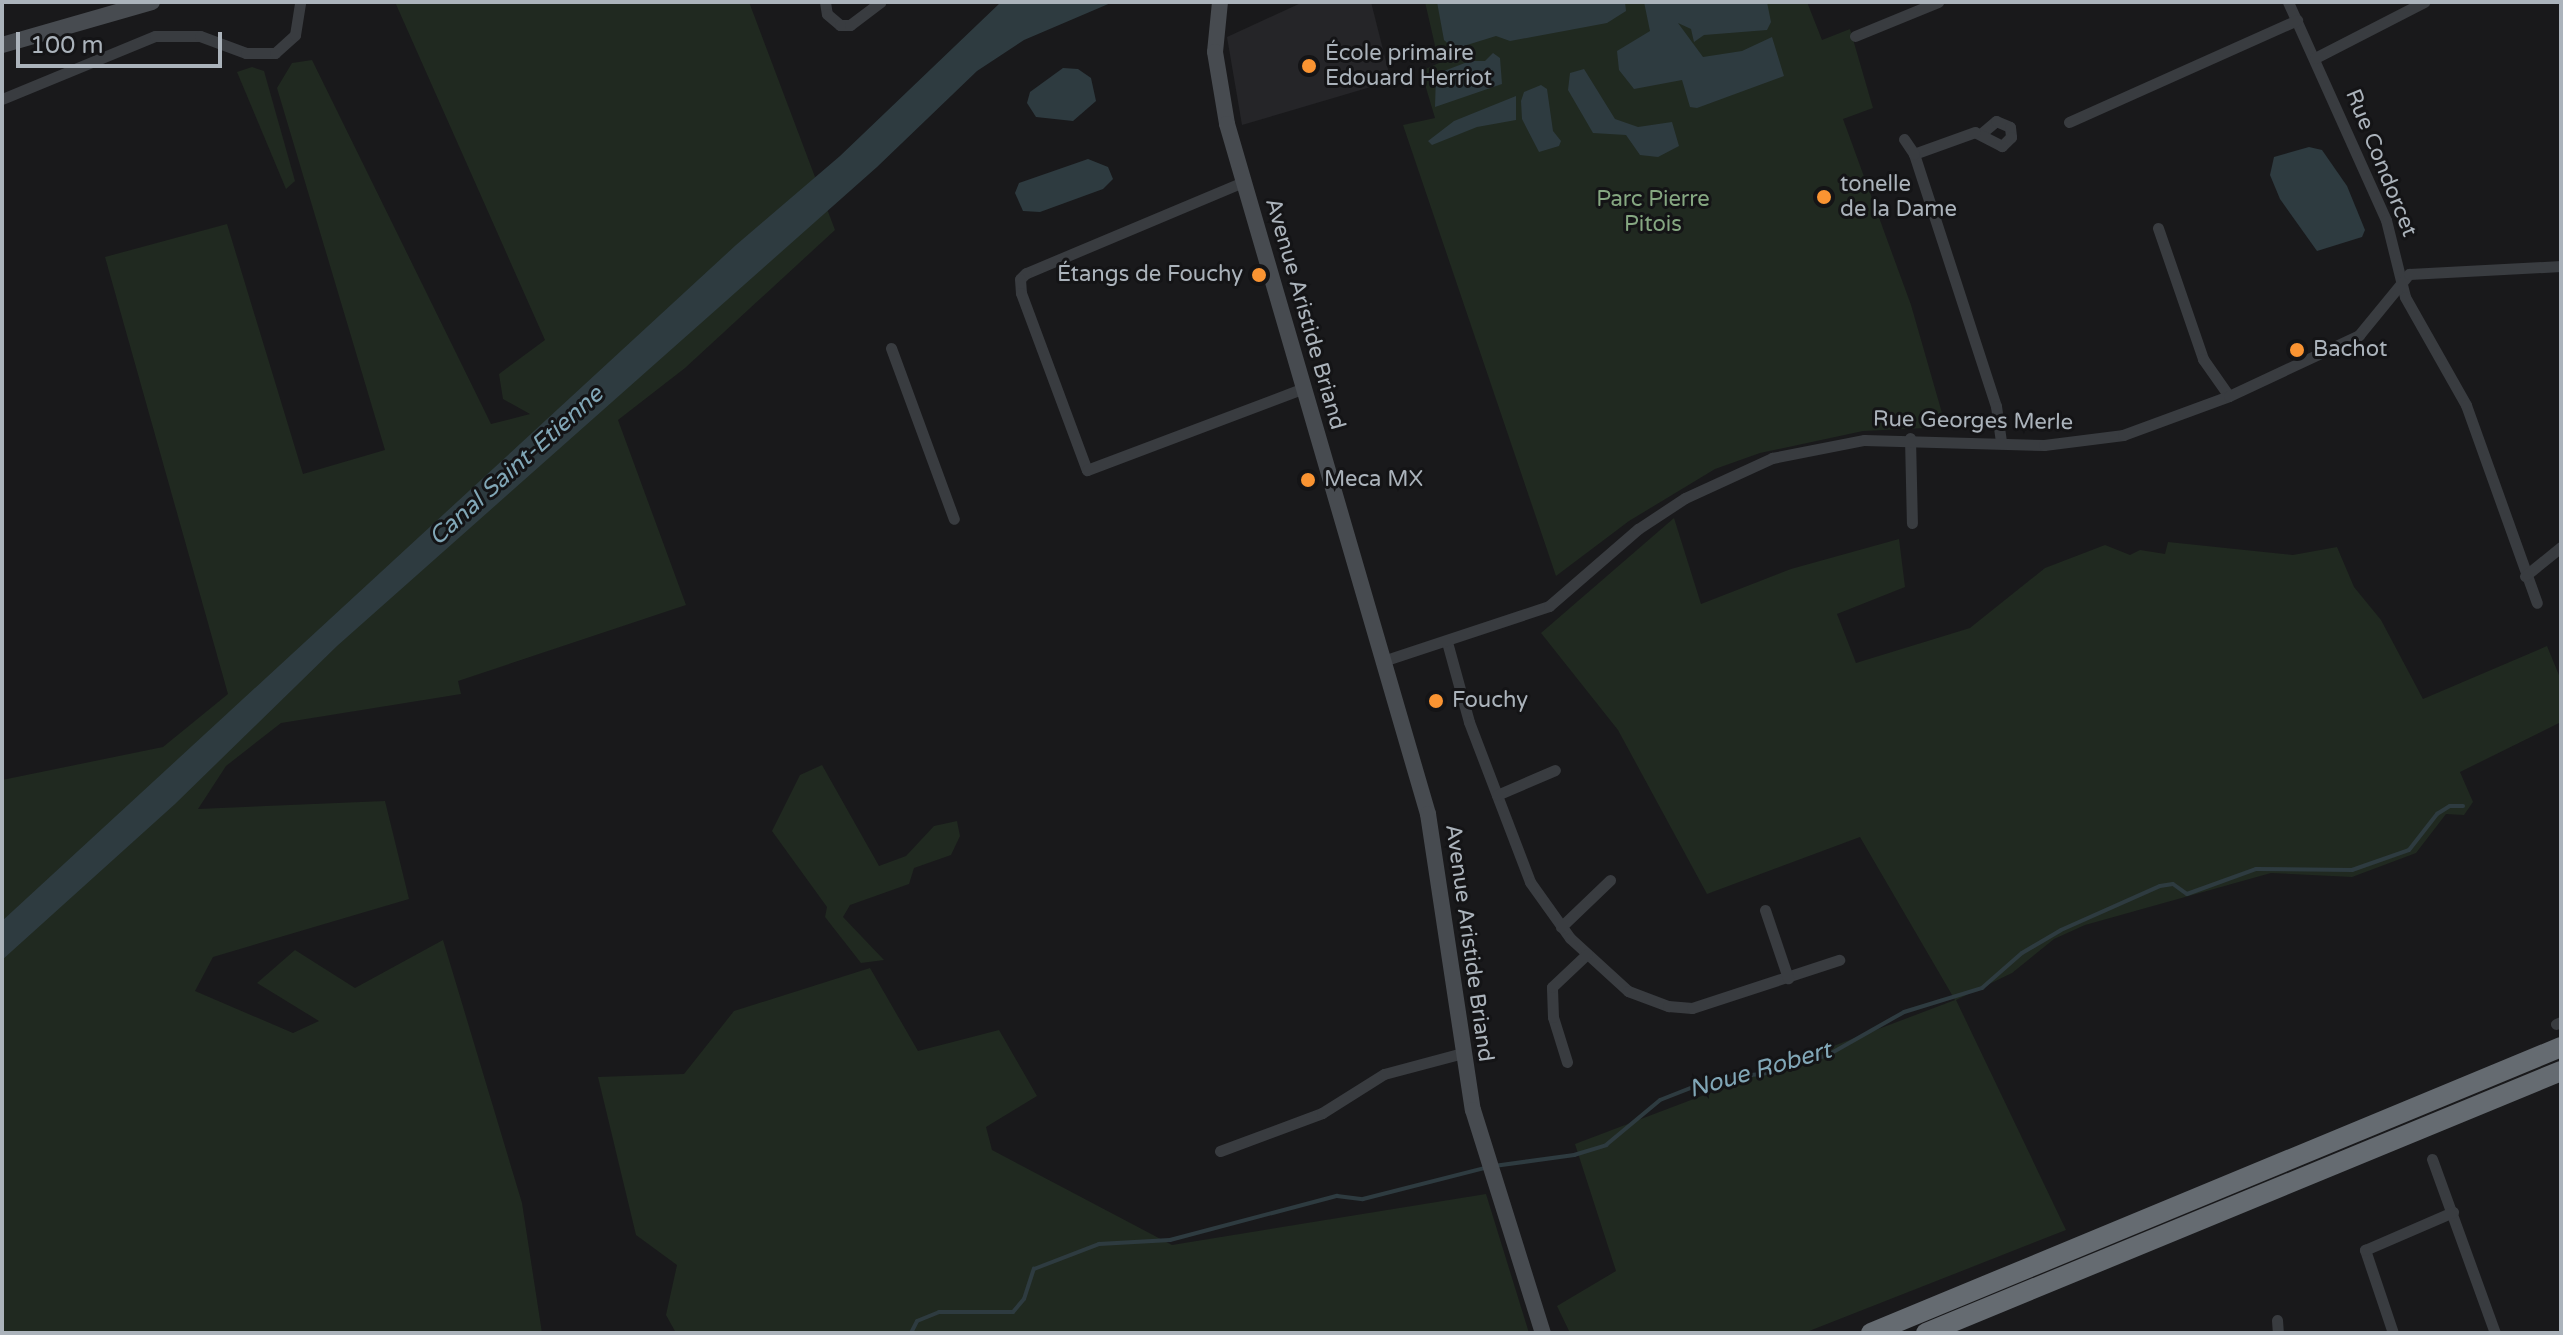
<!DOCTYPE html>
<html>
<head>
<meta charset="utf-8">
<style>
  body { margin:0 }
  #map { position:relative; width:2563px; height:1335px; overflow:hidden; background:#19191b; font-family:"Varela Round",sans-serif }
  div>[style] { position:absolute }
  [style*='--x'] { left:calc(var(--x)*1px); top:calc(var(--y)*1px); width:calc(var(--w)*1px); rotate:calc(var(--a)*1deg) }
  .built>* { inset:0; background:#252528 }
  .green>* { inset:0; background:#202920 }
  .water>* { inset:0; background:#2e3b40 }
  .stream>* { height:4px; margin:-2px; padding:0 2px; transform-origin:2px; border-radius:2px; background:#2e3b40 }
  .street>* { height:11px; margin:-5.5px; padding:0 5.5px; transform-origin:5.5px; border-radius:5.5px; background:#393c40 }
  .secondary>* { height:16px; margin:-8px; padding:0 8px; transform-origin:8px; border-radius:8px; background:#474b50 }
  .highway>* { height:20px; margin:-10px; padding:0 10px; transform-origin:10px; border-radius:10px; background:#656b71 }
  .dots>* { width:22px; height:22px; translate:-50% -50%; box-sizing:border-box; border:4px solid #141416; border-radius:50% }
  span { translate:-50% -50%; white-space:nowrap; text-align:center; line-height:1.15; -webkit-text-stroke:6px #141416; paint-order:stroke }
  .poi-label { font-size:22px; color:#abb3bb }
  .left { translate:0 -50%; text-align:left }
  .right { translate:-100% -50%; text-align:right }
  .street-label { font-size:22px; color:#abb3bb }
  .park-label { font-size:22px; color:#85a781 }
  .water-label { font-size:24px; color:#81a7b7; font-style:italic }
  .frame { position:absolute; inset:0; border:4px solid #abb3bb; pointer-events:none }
  .scale { position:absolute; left:16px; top:32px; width:206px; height:36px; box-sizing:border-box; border:4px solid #abb3bb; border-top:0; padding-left:10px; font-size:24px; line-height:28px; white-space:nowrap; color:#abb3bb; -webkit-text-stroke:6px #141416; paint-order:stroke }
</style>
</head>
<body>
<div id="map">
  <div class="built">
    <div style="clip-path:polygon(1303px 2px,1371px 2px,1391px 81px,1242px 125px,1227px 37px)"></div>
  </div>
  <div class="green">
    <div style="clip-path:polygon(395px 2px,749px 2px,835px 230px,685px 368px,618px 420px,686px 605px,458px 681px,461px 694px,281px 723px,226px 766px,198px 809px,385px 801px,409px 899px,213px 957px,195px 991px,293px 1033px,319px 1021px,257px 983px,295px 950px,355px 988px,443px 940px,522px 1203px,542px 1333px,2px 1333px,2px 780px,163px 747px,228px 694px,105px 257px,227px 224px,303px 474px,385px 450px,277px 88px,292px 63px,312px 60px,491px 424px,530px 414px,503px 399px,499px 374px,545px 340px)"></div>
    <div style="clip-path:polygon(1425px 2px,1807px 2px,1822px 40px,1850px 29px,1873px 108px,1843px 119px,1911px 305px,1946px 427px,1863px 431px,1760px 453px,1715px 469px,1629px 521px,1556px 576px,1403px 125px,1435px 118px,1421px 71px,1439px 63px)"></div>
    <div style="clip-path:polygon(252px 67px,264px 71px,295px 181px,286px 189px,237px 72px)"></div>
    <div style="clip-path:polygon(1674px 518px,1701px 604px,1791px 569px,1899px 539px,1905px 587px,1837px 614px,1856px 663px,1970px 628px,2045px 568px,2105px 545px,2130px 555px,2140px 550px,2165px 554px,2168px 542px,2293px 555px,2337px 547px,2354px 587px,2381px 620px,2423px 699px,2547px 646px,2561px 680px,2561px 722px,2460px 772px,2473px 802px,2464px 815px,2446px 814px,2416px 853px,2352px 877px,2271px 873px,2085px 925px,2054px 939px,2012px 973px,1956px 1000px,2066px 1230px,1804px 1333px,1570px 1333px,1557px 1306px,1616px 1271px,1575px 1144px,1955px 1000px,1860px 837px,1707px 894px,1618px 730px,1541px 633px)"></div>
    <div style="clip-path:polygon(822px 765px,879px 866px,906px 856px,934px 826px,957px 821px,960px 836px,951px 855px,914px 868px,909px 884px,850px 905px,843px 917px,884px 960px,861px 963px,825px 917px,827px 907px,772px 831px,800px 775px)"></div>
    <div style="clip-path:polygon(870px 968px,918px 1051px,999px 1030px,1037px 1096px,986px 1127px,992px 1150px,1172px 1245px,1486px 1194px,1529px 1333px,676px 1333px,666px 1315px,677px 1265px,636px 1235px,598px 1077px,684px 1074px,734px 1011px)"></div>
  </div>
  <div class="water">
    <div style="clip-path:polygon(1001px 2px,1113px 2px,1024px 40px,977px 71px,877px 167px,337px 646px,175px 804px,2px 960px,2px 921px,736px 245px,840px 156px)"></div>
    <div style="clip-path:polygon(1437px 2px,1625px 2px,1626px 11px,1607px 23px,1510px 41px,1496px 36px,1454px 49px,1444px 40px)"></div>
    <div style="clip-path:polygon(1644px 2px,1767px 2px,1771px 22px,1767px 30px,1704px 35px,1694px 42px,1691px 29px,1678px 23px,1703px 57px,1742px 51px,1772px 37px,1784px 76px,1697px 108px,1690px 107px,1682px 80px,1634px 89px,1619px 70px,1617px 51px,1650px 31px)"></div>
    <div style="clip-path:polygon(1493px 53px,1500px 58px,1502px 84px,1435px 107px,1436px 74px,1470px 61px,1485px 61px)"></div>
    <div style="clip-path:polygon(1063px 68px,1078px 69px,1091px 78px,1096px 101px,1073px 121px,1036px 117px,1027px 103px,1030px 92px)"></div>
    <div style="clip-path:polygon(1584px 69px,1615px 119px,1638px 127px,1672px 122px,1679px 146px,1658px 157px,1640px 155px,1626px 135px,1593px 133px,1568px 90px,1570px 73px)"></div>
    <div style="clip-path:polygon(1541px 85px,1547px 89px,1553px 131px,1561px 141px,1559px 146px,1539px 152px,1522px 119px,1521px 101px,1524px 92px)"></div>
    <div style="clip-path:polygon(1516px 96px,1516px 120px,1477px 127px,1432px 145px,1428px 141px,1454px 121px)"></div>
    <div style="clip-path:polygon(2309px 147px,2322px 150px,2347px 186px,2365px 230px,2362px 237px,2317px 251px,2280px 199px,2270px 175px,2274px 157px)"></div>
    <div style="clip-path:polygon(1088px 159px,1108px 167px,1113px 179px,1103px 189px,1040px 212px,1023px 211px,1015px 193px,1019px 183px)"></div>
  </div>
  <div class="stream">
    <div style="--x:1494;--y:1166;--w:81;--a:-7.8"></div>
    <div style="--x:1574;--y:1155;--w:34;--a:-17"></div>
    <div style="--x:1606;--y:1145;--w:70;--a:-39.8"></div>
    <div style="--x:1660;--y:1100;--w:55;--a:-21.4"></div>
    <div style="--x:1711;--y:1080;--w:57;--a:-7"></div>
    <div style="--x:1768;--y:1073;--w:63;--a:-16.7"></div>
    <div style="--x:1828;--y:1055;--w:87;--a:-29.5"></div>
    <div style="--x:1904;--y:1012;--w:82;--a:-17.1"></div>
    <div style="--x:1982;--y:988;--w:53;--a:-41.2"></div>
    <div style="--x:2022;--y:953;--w:45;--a:-30.5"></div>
    <div style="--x:2061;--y:930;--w:108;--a:-24"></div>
    <div style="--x:2160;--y:886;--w:13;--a:-9"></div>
    <div style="--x:2173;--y:884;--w:17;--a:36"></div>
    <div style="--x:2187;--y:894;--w:73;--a:-19.9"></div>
    <div style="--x:2256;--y:869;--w:96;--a:0.6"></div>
    <div style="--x:2352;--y:870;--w:60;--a:-19.3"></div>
    <div style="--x:2409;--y:850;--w:46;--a:-52.1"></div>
    <div style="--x:2437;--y:814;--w:15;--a:-32"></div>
    <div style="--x:2450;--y:806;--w:13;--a:0"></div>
    <div style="--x:911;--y:1333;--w:13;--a:-63"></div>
    <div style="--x:917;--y:1321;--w:24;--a:-22"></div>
    <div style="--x:939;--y:1312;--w:74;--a:0"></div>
    <div style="--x:1013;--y:1312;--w:17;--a:-50"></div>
    <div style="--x:1024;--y:1299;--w:32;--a:-72"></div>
    <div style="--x:1034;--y:1269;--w:70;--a:-21"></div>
    <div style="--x:1099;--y:1244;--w:71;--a:-3.2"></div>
    <div style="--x:1170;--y:1240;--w:173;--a:-14.8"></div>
    <div style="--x:1337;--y:1196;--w:26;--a:7"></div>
    <div style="--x:1363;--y:1199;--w:126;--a:-14.3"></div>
  </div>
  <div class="street">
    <div style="--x:825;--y:2;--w:12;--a:81"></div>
    <div style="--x:827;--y:14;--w:17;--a:40"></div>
    <div style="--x:840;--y:25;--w:10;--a:0"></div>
    <div style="--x:850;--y:25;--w:38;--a:-37"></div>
    <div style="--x:2288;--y:2;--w:239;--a:65.8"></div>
    <div style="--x:2386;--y:220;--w:79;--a:76.1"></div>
    <div style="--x:2405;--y:297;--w:124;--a:60.5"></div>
    <div style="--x:2466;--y:405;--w:210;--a:70.3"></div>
    <div style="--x:1855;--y:36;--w:90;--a:-22.3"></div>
    <div style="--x:2315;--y:58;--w:123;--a:-27.2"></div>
    <div style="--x:2;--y:99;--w:165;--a:-22.4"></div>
    <div style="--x:155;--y:36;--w:45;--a:0"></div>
    <div style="--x:200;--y:36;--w:49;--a:20.3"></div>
    <div style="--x:246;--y:53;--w:29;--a:0"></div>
    <div style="--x:275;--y:53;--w:27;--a:-42"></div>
    <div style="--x:295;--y:35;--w:33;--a:-81"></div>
    <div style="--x:2069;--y:122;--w:250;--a:-24.1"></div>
    <div style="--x:1983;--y:132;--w:17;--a:-40"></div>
    <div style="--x:1996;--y:121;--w:15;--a:23"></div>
    <div style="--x:2010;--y:127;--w:10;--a:84"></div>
    <div style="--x:2011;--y:137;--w:13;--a:135"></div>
    <div style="--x:2002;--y:146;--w:30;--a:-153"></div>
    <div style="--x:1975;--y:132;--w:65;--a:160.2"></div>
    <div style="--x:1914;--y:154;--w:265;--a:72"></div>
    <div style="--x:1996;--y:406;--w:37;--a:82"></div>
    <div style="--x:1904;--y:139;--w:18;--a:56"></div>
    <div style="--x:1243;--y:182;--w:235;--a:157.2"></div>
    <div style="--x:1026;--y:273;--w:8;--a:135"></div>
    <div style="--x:1020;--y:279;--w:14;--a:86"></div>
    <div style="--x:1021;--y:293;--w:189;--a:69.6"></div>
    <div style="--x:1087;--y:470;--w:232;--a:-20.7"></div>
    <div style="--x:2158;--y:228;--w:139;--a:71"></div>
    <div style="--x:2203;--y:359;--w:45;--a:54.9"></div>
    <div style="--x:891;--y:348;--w:182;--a:69.8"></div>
    <div style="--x:1910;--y:438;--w:85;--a:88.7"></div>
    <div style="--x:2525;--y:576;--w:46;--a:-38.9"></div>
    <div style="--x:1447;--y:642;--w:83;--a:74.6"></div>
    <div style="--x:1469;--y:722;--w:171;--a:69.1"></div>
    <div style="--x:1530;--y:882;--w:69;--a:54.5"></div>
    <div style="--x:1570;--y:938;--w:79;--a:42.4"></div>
    <div style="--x:1628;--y:991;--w:43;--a:20.6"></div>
    <div style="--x:1668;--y:1006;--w:24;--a:5"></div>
    <div style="--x:1692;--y:1008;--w:155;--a:-18.1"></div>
    <div style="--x:1383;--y:661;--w:175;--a:-18.3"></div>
    <div style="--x:1549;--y:606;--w:118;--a:-40.9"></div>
    <div style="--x:1638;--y:529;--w:56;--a:-33.4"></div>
    <div style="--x:1685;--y:498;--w:96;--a:-24.7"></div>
    <div style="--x:1772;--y:458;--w:94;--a:-11.1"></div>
    <div style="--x:1864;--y:440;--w:180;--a:1.6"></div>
    <div style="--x:2044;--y:445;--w:80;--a:-7.2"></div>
    <div style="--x:2123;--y:435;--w:113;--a:-20.2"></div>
    <div style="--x:2229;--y:396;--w:144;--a:-25.1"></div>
    <div style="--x:2359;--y:335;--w:79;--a:-50.7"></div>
    <div style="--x:2409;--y:274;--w:152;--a:-3"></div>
    <div style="--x:1497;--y:795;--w:63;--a:-23.3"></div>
    <div style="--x:1765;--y:910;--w:72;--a:71.3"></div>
    <div style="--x:1561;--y:927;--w:68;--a:-43.8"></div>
    <div style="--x:2556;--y:1024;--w:5;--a:-22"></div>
    <div style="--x:1567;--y:1062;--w:47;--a:-107.3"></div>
    <div style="--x:1553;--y:1017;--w:30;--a:-92"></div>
    <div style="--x:1552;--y:987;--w:48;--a:-43.3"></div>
    <div style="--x:1220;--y:1151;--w:109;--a:-20.4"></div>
    <div style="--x:1322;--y:1113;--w:73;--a:-32.2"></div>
    <div style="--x:1384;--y:1074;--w:82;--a:-14.9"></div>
    <div style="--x:2432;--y:1159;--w:185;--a:70.1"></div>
    <div style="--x:2277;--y:1320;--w:13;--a:86"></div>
    <div style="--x:2393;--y:1333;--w:88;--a:-108.6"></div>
    <div style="--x:2365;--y:1250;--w:96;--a:-23.4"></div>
  </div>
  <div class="secondary">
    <div style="--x:1220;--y:2;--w:50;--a:95.7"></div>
    <div style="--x:1215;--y:52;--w:73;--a:80.5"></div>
    <div style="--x:1227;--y:124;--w:719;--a:73.76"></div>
    <div style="--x:1428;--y:814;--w:299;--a:81.4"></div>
    <div style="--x:1473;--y:1110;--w:234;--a:72.6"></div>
    <div style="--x:2;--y:45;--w:156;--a:-16"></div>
  </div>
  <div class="highway">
    <div style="--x:1871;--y:1333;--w:747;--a:-22.51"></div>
    <div style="--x:1926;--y:1333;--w:687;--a:-22.42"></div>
  </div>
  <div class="dots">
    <div style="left:1309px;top:66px;background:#fa9432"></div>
    <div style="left:1824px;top:197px;background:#fa9432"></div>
    <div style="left:1259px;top:275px;background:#fa9432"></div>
    <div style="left:2297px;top:350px;background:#fa9432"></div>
    <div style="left:1308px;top:480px;background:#fa9432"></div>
    <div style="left:1436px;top:701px;background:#fa9432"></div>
  </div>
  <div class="poi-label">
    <span class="left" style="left:1325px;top:66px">École primaire<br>Edouard Herriot</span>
    <span class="left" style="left:1840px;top:197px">tonelle<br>de la Dame</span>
    <span class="right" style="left:1243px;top:275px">Étangs de Fouchy</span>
    <span class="left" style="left:2313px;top:350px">Bachot</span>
    <span class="left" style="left:1324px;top:480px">Meca MX</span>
    <span class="left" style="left:1452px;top:701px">Fouchy</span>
  </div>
  <div class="street-label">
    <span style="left:2381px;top:163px;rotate:68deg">Rue Condorcet</span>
    <span style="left:1305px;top:314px;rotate:74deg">Avenue Aristide Briand</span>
    <span style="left:1973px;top:421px;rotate:1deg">Rue Georges Merle</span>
    <span style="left:1469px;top:943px;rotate:82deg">Avenue Aristide Briand</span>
  </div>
  <div class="park-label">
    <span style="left:1653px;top:212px">Parc Pierre<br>Pitois</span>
  </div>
  <div class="water-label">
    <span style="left:516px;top:466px;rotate:-42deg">Canal Saint-Etienne</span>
    <span style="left:1760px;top:1070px;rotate:-16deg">Noue Robert</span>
  </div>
  <div class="frame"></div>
  <div class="scale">100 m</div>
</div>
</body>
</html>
